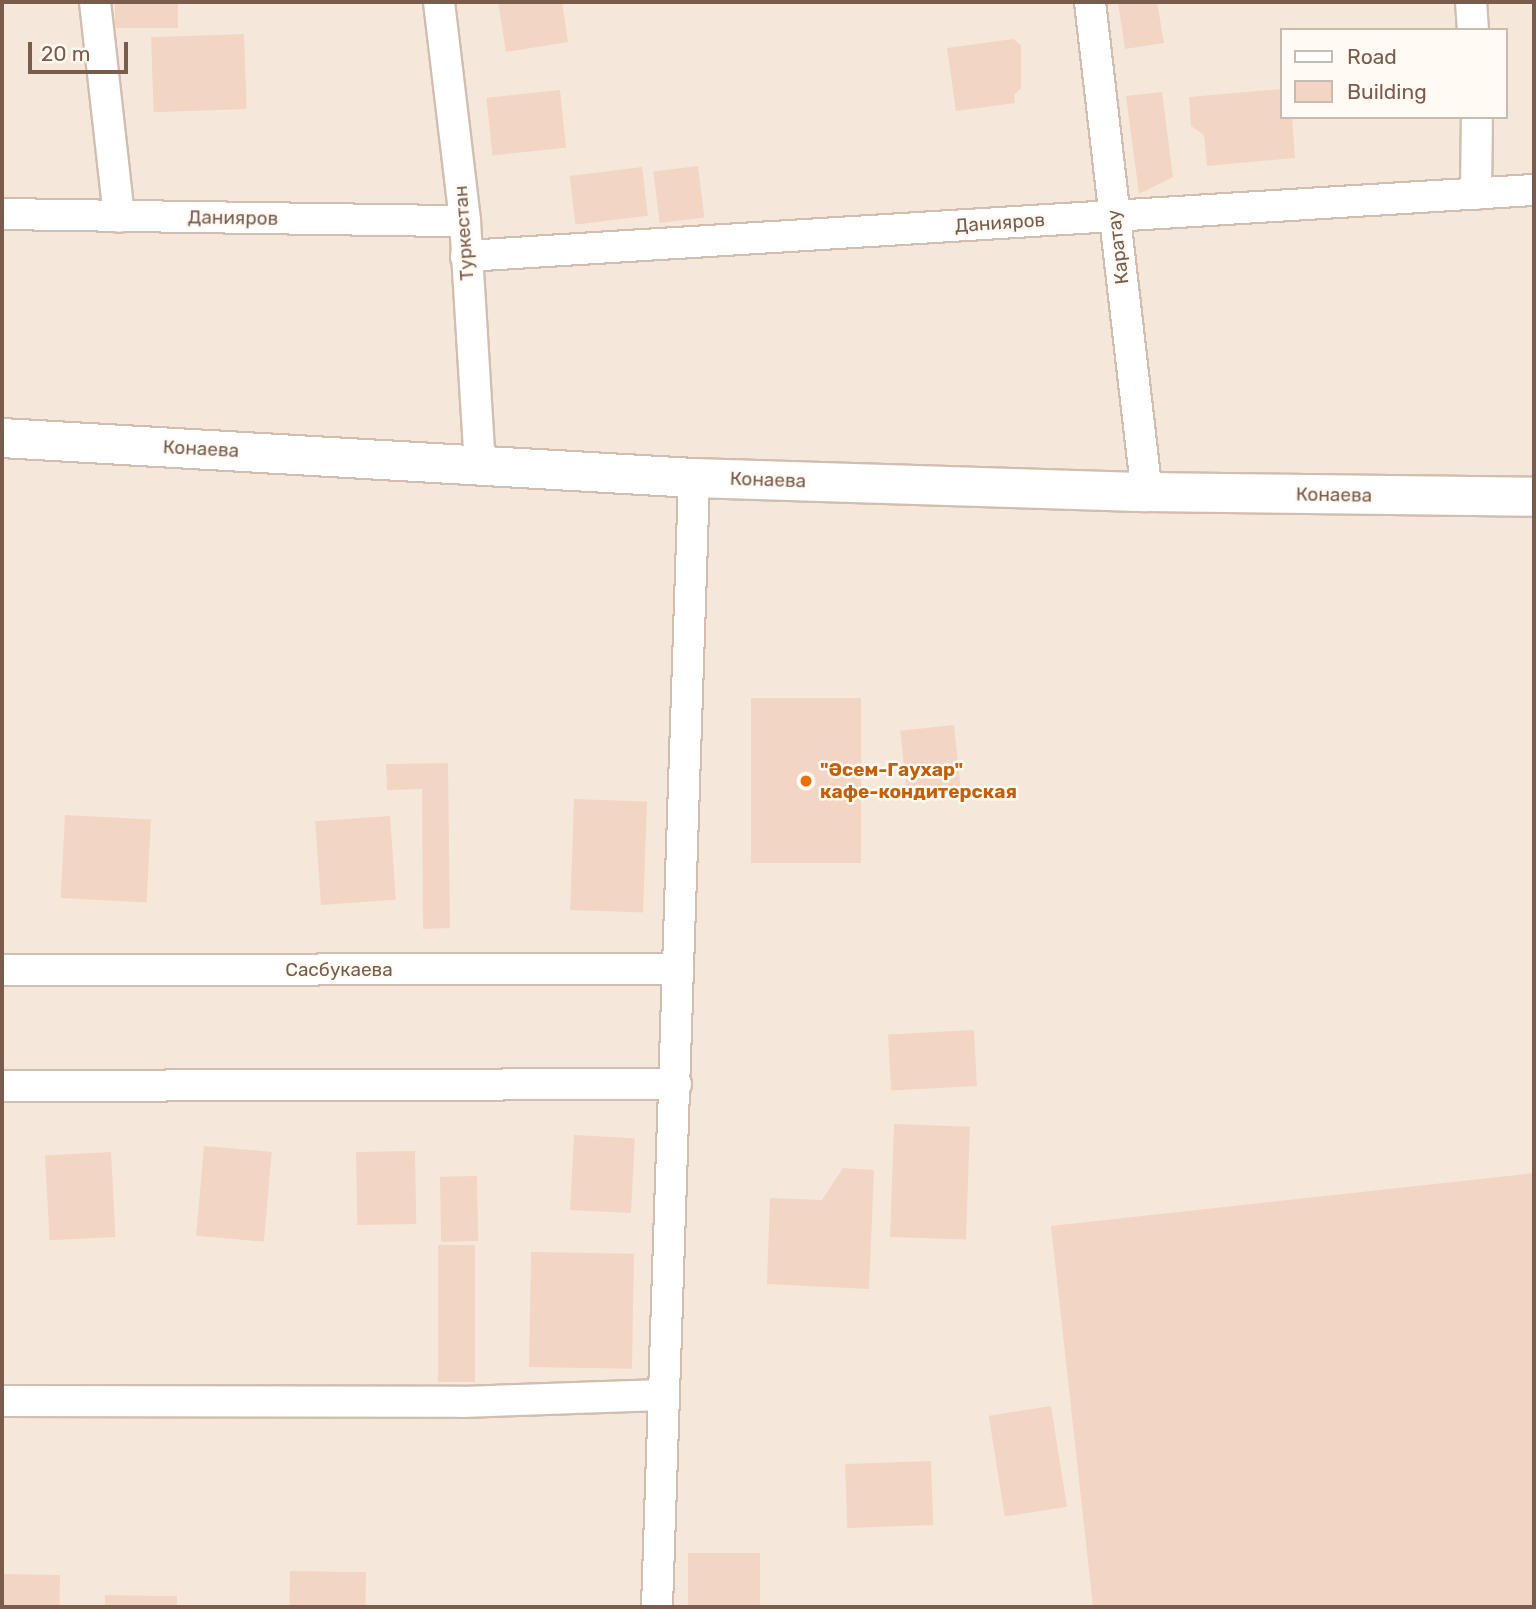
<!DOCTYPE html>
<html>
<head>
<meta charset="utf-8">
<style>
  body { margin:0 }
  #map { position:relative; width:1536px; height:1609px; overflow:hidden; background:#fdf6ec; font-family:Rubik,sans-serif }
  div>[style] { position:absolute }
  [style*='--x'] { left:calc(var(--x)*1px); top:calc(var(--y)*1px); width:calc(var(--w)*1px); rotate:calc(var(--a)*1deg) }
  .residential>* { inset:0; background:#f5e8da }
  .building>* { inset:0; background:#f3d5c3; transform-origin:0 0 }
  .roads { filter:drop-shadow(2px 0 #d1beb0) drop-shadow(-2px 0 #d1beb0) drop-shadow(0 2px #d1beb0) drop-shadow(0 -2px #d1beb0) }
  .street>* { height:30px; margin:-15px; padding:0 15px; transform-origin:15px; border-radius:15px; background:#fff }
  .secondary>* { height:38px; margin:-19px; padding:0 19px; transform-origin:19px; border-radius:19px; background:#fff }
  .dots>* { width:19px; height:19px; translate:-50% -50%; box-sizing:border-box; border:4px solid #fffaf3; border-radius:50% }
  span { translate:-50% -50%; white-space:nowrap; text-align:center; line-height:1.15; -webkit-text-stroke:5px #fffaf3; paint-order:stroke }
  .street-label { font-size:19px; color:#7a5c4d }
  .food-label { font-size:19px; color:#c56008; font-weight:700 }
  .left { translate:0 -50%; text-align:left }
  .frame { position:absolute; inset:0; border:4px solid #7a5c4d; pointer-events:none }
  .legend { position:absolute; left:1280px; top:28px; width:228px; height:91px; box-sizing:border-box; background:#fffaf3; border:2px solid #cabbb1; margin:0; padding:9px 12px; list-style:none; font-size:21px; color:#7a5c4d }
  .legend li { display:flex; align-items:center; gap:14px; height:35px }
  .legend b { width:35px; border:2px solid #cabbb1 }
  .scale { position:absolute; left:28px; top:42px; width:100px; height:32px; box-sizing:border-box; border:4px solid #7a5c4d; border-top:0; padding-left:9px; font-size:21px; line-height:24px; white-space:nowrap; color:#7a5c4d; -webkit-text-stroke:5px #fffaf3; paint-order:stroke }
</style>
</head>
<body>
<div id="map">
  <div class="residential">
    <div style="clip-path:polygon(evenodd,2px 2px,1534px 2px,1534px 1607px,2px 1607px,2px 2px,1282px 30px,1506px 30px,1506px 117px,1282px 117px,1282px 30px)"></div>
  </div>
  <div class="building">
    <div style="left:115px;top:2px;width:63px;height:26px"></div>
    <div style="clip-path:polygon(498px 2px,562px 2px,568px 42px,506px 52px)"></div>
    <div style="clip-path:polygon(1118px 2px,1157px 2px,1164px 43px,1125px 49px)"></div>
    <div style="left:244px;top:34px;width:75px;height:93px;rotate:88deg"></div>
    <div style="clip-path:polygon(1013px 39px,1021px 45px,1021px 88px,1014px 95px,1015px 103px,956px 111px,947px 48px)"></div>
    <div style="clip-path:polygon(1282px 89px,1282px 117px,1292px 117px,1295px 158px,1207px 166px,1204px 135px,1191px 126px,1189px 97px)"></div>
    <div style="left:560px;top:90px;width:58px;height:74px;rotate:84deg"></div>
    <div style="clip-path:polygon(1162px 92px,1173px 177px,1139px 194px,1126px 96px)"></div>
    <div style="left:698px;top:166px;width:52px;height:45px;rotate:83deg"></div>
    <div style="left:642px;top:167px;width:49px;height:73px;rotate:83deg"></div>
    <div style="left:751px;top:698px;width:110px;height:165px"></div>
    <div style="left:954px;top:725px;width:71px;height:54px;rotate:84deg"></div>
    <div style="clip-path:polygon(448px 763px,450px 928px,423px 929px,422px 789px,387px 790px,386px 764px)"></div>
    <div style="left:574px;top:799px;width:73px;height:111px;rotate:2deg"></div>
    <div style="left:65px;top:815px;width:86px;height:83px;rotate:3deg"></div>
    <div style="left:390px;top:816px;width:84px;height:75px;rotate:86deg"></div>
    <div style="left:974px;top:1030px;width:56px;height:86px;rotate:87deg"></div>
    <div style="left:894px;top:1124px;width:76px;height:113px;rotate:2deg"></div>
    <div style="left:574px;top:1135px;width:61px;height:75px;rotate:3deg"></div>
    <div style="left:204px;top:1146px;width:68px;height:90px;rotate:5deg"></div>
    <div style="left:415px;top:1151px;width:73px;height:59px;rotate:89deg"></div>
    <div style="left:111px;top:1152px;width:85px;height:66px;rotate:87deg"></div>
    <div style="clip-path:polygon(843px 1168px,874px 1170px,869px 1289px,767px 1284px,770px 1198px,822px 1200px)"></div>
    <div style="clip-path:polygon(1534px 1173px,1534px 1607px,1093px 1607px,1051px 1226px)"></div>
    <div style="left:477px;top:1176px;width:65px;height:37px;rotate:89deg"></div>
    <div style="left:438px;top:1245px;width:37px;height:137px"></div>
    <div style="left:531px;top:1252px;width:103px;height:115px;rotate:1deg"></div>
    <div style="left:1051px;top:1406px;width:102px;height:63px;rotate:81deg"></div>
    <div style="left:931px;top:1461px;width:64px;height:86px;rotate:88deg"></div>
    <div style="left:688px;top:1553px;width:72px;height:54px"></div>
    <div style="left:290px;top:1571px;width:76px;height:36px;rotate:1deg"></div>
    <div style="left:2px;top:1574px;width:58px;height:33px;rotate:1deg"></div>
    <div style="left:105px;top:1595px;width:72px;height:12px;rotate:1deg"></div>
  </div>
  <div class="roads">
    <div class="street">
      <div style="--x:95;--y:2;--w:216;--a:83.6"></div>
      <div style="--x:439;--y:2;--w:221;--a:83.2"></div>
      <div style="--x:465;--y:221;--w:244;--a:86.5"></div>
      <div style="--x:1090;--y:2;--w:493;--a:83.4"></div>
      <div style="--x:1471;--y:2;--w:28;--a:86"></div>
      <div style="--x:1476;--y:194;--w:77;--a:-89.3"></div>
      <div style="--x:2;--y:214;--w:463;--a:0.9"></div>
      <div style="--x:466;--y:256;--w:1070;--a:-3.54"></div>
      <div style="--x:2;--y:970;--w:674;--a:-0.09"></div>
      <div style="--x:2;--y:1086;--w:674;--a:-0.17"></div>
      <div style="--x:2;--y:1401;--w:460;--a:0.1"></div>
      <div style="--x:462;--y:1402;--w:200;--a:-2"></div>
      <div style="--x:657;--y:1607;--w:1130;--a:-88.12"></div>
    </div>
    <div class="secondary">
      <div style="--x:2;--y:438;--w:693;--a:3.31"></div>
      <div style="--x:694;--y:478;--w:453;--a:1.8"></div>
      <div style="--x:1147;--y:492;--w:387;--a:0.7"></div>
    </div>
  </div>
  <div class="dots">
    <div style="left:806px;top:781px;background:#e8710a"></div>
  </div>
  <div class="street-label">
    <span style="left:233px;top:218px;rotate:1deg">Данияров</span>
    <span style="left:1000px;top:223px;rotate:-4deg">Данияров</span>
    <span style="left:464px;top:233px;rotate:-94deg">Туркестан</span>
    <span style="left:1118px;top:247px;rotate:-97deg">Каратау</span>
    <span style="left:201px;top:449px;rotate:3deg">Конаева</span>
    <span style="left:768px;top:480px;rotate:2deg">Конаева</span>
    <span style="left:1334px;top:495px;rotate:1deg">Конаева</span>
    <span style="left:339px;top:970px">Сасбукаева</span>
  </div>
  <div class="food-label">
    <span class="left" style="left:820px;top:781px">"Әсем-Гаухар"<br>кафе-кондитерская</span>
  </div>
  <div class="frame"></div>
  <ul class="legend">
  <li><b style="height:9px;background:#fff"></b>Road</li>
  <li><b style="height:19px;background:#f3d5c3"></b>Building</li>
  </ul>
  <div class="scale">20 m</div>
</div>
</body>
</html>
